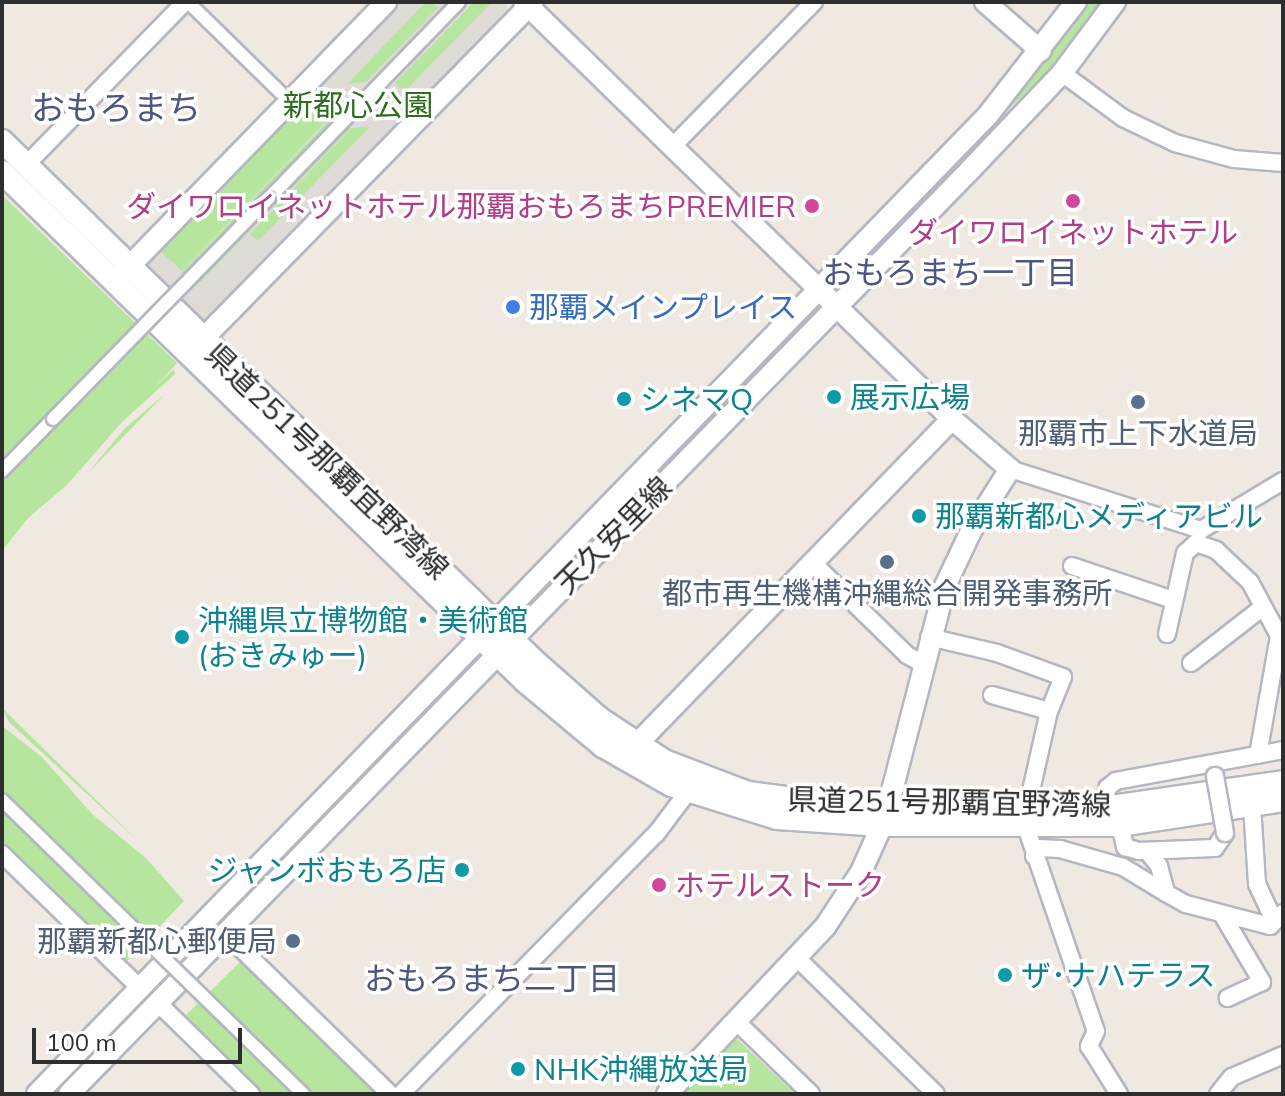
<!DOCTYPE html>
<html>
<head>
<meta charset="utf-8">
<style>
  body { margin:0 }
  #map { position:relative; width:1285px; height:1096px; overflow:hidden; background:#efe9e1; font-family:Mulish,"Noto Sans JP",sans-serif }
  div>[style] { position:absolute }
  [style*='--x'] { left:calc(var(--x)*1px); top:calc(var(--y)*1px); width:calc(var(--w)*1px); rotate:calc(var(--a)*1deg) }
  .green>* { inset:0; background:#b6e59e }
  .plaza>* { inset:0; background:#dfdcd8 }
  .roads { filter:drop-shadow(2px 0 #b4b7c1) drop-shadow(-2px 0 #b4b7c1) drop-shadow(0 2px #b4b7c1) drop-shadow(0 -2px #b4b7c1) }
  .pedestrian>* { height:12px; margin:-6px; padding:0 6px; transform-origin:6px; border-radius:6px; background:#fff }
  .minor>* { height:16px; margin:-8px; padding:0 8px; transform-origin:8px; border-radius:8px; background:#fff }
  .tertiary>* { height:20px; margin:-10px; padding:0 10px; transform-origin:10px; border-radius:10px; background:#fff }
  .secondary>* { height:22px; margin:-11px; padding:0 11px; transform-origin:11px; border-radius:11px; background:#fff }
  .bridges { filter:drop-shadow(2px 0 #b4b7c1) drop-shadow(-2px 0 #b4b7c1) drop-shadow(0 2px #b4b7c1) drop-shadow(0 -2px #b4b7c1) }
  .pedestrian-bridge>* { height:12px; margin:-6px; padding:0 6px; transform-origin:6px; border-radius:6px; background:#fff }
  .minor-bridge>* { height:16px; margin:-8px; padding:0 8px; transform-origin:8px; border-radius:8px; background:#fff }
  .dots>* { width:22px; height:22px; translate:-50% -50%; box-sizing:border-box; border:4px solid #fff; border-radius:50% }
  span { translate:-50% -50%; white-space:nowrap; text-align:center; line-height:1.15; -webkit-text-stroke:7px #fff; paint-order:stroke }
  .park-label { font-size:30px; color:#2c6e1b }
  .hotel-label { font-size:30px; color:#b23c85 }
  .right { translate:-100% -50%; text-align:right }
  .left { translate:0 -50%; text-align:left }
  .shop-label { font-size:30px; color:#366cbe }
  .culture-label { font-size:30px; color:#0d838f }
  .service-label { font-size:30px; color:#4e5e75 }
  .street-label { font-size:30px; color:#2e2e2e }
  .neighbourhood-label { font-size:32px; color:#4d5680 }
  .quarter-label { font-size:34px; color:#4d5680 }
  .frame { position:absolute; inset:0; border:4px solid #2e2e2e; pointer-events:none }
  .scale { position:absolute; left:32px; top:1028px; width:210px; height:36px; box-sizing:border-box; border:4px solid #2e2e2e; border-top:0; padding-left:10px; font-size:24px; line-height:28px; white-space:nowrap; color:#2e2e2e; -webkit-text-stroke:6px #fff; paint-order:stroke }
</style>
</head>
<body>
<div id="map">
  <div class="green">
    <div style="clip-path:polygon(400px 2px,494px 2px,501px 9px,500px 19px,213px 315px,153px 256px)"></div>
    <div style="clip-path:polygon(1086px 2px,1106px 2px,1079px 40px,1010px 108px)"></div>
    <div style="clip-path:polygon(2px 195px,177px 363px,155px 387px,174px 369px,175px 374px,122px 422px,67px 485px,28px 518px,2px 551px)"></div>
    <div style="clip-path:polygon(165px 394px,88px 473px,124px 429px)"></div>
    <div style="clip-path:polygon(2px 708px,139px 842px,9px 722px)"></div>
    <div style="clip-path:polygon(2px 726px,42px 757px,92px 814px,146px 858px,184px 901px,126px 962px,2px 842px)"></div>
    <div style="clip-path:polygon(242px 960px,379px 1094px,260px 1094px,183px 1018px)"></div>
    <div style="clip-path:polygon(736px 1038px,795px 1094px,681px 1094px)"></div>
  </div>
  <div class="plaza">
    <div style="clip-path:polygon(evenodd,400px 2px,426px 2px,347px 84px,366px 82px,438px 8px,432px 2px,474px 2px,395px 83px,404px 92px,492px 2px,506px 2px,508px 9px,202px 323px,146px 270px,148px 262px,159px 250px,182px 271px,335px 112px,337px 94px,326px 104px,313px 91px,400px 2px,336px 113px,351px 128px,195px 287px,181px 273px,336px 113px,400px 2px,370px 127px,258px 241px,250px 234px,352px 128px,370px 127px)"></div>
  </div>
  <div class="roads">
    <div class="pedestrian">
      <div style="--x:188;--y:2;--w:129;--a:44.4"></div>
      <div style="--x:269;--y:198;--w:273;--a:-45.9"></div>
      <div style="--x:2;--y:471;--w:73;--a:-45.6"></div>
    </div>
    <div class="minor">
      <div style="--x:1062;--y:73;--w:76;--a:36.4"></div>
      <div style="--x:1123;--y:118;--w:58;--a:25.7"></div>
      <div style="--x:1175;--y:143;--w:61;--a:15.2"></div>
      <div style="--x:1234;--y:159;--w:49;--a:4.7"></div>
      <div style="--x:672;--y:147;--w:203;--a:-45.6"></div>
      <div style="--x:27;--y:164;--w:226;--a:-45.7"></div>
      <div style="--x:1010;--y:469;--w:201;--a:17.7"></div>
      <div style="--x:1201;--y:530;--w:96;--a:-30.9"></div>
      <div style="--x:812;--y:562;--w:133;--a:44.4"></div>
      <div style="--x:907;--y:655;--w:18;--a:29"></div>
      <div style="--x:1072;--y:566;--w:107;--a:18.6"></div>
      <div style="--x:1167;--y:634;--w:83;--a:-77.5"></div>
      <div style="--x:1185;--y:553;--w:15;--a:-42"></div>
      <div style="--x:1196;--y:543;--w:21;--a:19"></div>
      <div style="--x:1216;--y:550;--w:47;--a:43.3"></div>
      <div style="--x:1250;--y:582;--w:69;--a:61.6"></div>
      <div style="--x:929;--y:637;--w:70;--a:13.2"></div>
      <div style="--x:997;--y:653;--w:70;--a:20"></div>
      <div style="--x:1063;--y:677;--w:37;--a:112"></div>
      <div style="--x:1049;--y:711;--w:100;--a:102.7"></div>
      <div style="--x:1191;--y:663;--w:91;--a:-37.9"></div>
      <div style="--x:992;--y:695;--w:59;--a:15.7"></div>
      <div style="--x:1258;--y:755;--w:121;--a:-80"></div>
      <div style="--x:1252;--y:806;--w:78;--a:86.3"></div>
      <div style="--x:1257;--y:884;--w:38;--a:65"></div>
      <div style="--x:1105;--y:808;--w:20;--a:-84"></div>
      <div style="--x:1107;--y:788;--w:11;--a:-38"></div>
      <div style="--x:1116;--y:781;--w:170;--a:-10.5"></div>
      <div style="--x:1120;--y:825;--w:23;--a:77"></div>
      <div style="--x:1125;--y:847;--w:15;--a:16"></div>
      <div style="--x:1139;--y:851;--w:76;--a:-2.3"></div>
      <div style="--x:1215;--y:848;--w:18;--a:-56"></div>
      <div style="--x:1026;--y:827;--w:216;--a:71.1"></div>
      <div style="--x:1096;--y:1031;--w:17;--a:115"></div>
      <div style="--x:1089;--y:1046;--w:57;--a:58"></div>
      <div style="--x:1147;--y:851;--w:19;--a:51"></div>
      <div style="--x:1159;--y:866;--w:28;--a:75"></div>
      <div style="--x:1166;--y:893;--w:23;--a:29"></div>
      <div style="--x:1186;--y:904;--w:87;--a:14.7"></div>
      <div style="--x:1270;--y:926;--w:18;--a:-45"></div>
      <div style="--x:2;--y:854;--w:194;--a:44.2"></div>
      <div style="--x:1034;--y:856;--w:9;--a:-58"></div>
      <div style="--x:1039;--y:848;--w:21;--a:3"></div>
      <div style="--x:1060;--y:849;--w:66;--a:15.9"></div>
      <div style="--x:1123;--y:867;--w:50;--a:31.2"></div>
      <div style="--x:1223;--y:916;--w:77;--a:59.4"></div>
      <div style="--x:1262;--y:982;--w:38;--a:155"></div>
      <div style="--x:225;--y:933;--w:231;--a:44.3"></div>
      <div style="--x:798;--y:959;--w:193;--a:44.4"></div>
      <div style="--x:157;--y:1002;--w:132;--a:44.4"></div>
      <div style="--x:737;--y:1022;--w:103;--a:44.2"></div>
      <div style="--x:401;--y:1094;--w:364;--a:-45.6"></div>
      <div style="--x:656;--y:834;--w:51;--a:-52.9"></div>
      <div style="--x:1218;--y:1094;--w:22;--a:-51"></div>
      <div style="--x:1232;--y:1077;--w:56;--a:-23.3"></div>
    </div>
    <div class="tertiary">
      <div style="--x:524;--y:2;--w:598;--a:44.25"></div>
      <div style="--x:952;--y:419;--w:77;--a:40.8"></div>
      <div style="--x:1010;--y:469;--w:73;--a:122.2"></div>
      <div style="--x:971;--y:531;--w:61;--a:115.3"></div>
      <div style="--x:945;--y:586;--w:227;--a:104.5"></div>
      <div style="--x:985;--y:2;--w:74;--a:41.2"></div>
      <div style="--x:120;--y:276;--w:382;--a:-45.8"></div>
      <div style="--x:194;--y:348;--w:484;--a:-45.6"></div>
      <div style="--x:636;--y:745;--w:454;--a:-45.9"></div>
      <div style="--x:37;--y:1094;--w:1365;--a:-45.83"></div>
      <div style="--x:988;--y:115;--w:143;--a:-52.1"></div>
      <div style="--x:69;--y:1094;--w:1291;--a:-45.72"></div>
      <div style="--x:970;--y:170;--w:134;--a:-46.5"></div>
      <div style="--x:1062;--y:73;--w:89;--a:-53.3"></div>
      <div style="--x:667;--y:1094;--w:230;--a:-46.6"></div>
      <div style="--x:825;--y:927;--w:66;--a:-56.8"></div>
      <div style="--x:861;--y:872;--w:51;--a:-65.9"></div>
    </div>
    <div class="secondary">
      <div style="--x:2;--y:141;--w:741;--a:44.34"></div>
      <div style="--x:532;--y:659;--w:91;--a:41.4"></div>
      <div style="--x:600;--y:719;--w:77;--a:33.3"></div>
      <div style="--x:664;--y:761;--w:90;--a:20.9"></div>
      <div style="--x:748;--y:793;--w:109;--a:7.4"></div>
      <div style="--x:856;--y:807;--w:249;--a:0.2"></div>
      <div style="--x:1105;--y:808;--w:180;--a:-8.3"></div>
      <div style="--x:2;--y:172;--w:730;--a:44.22"></div>
      <div style="--x:525;--y:681;--w:102;--a:39.8"></div>
      <div style="--x:603;--y:746;--w:78;--a:29.8"></div>
      <div style="--x:671;--y:785;--w:111;--a:17.3"></div>
      <div style="--x:777;--y:818;--w:105;--a:3.8"></div>
      <div style="--x:882;--y:825;--w:238;--a:0"></div>
      <div style="--x:1120;--y:825;--w:165;--a:-8.7"></div>
    </div>
  </div>
  <div class="bridges">
    <div class="pedestrian-bridge">
      <div style="--x:53;--y:419;--w:309;--a:-45.7"></div>
      <div style="--x:2;--y:800;--w:421;--a:44.3"></div>
    </div>
    <div class="minor-bridge">
      <div style="--x:1215;--y:776;--w:58;--a:80"></div>
    </div>
  </div>
  <div class="dots">
    <div style="left:1073px;top:201px;background:#d1479c"></div>
    <div style="left:812px;top:206px;background:#d1479c"></div>
    <div style="left:513px;top:307px;background:#3f7fe0"></div>
    <div style="left:834px;top:397px;background:#0f9aa8"></div>
    <div style="left:624px;top:399px;background:#0f9aa8"></div>
    <div style="left:1138px;top:402px;background:#5c6f8a"></div>
    <div style="left:919px;top:516px;background:#0f9aa8"></div>
    <div style="left:887px;top:562px;background:#5c6f8a"></div>
    <div style="left:182px;top:637px;background:#0f9aa8"></div>
    <div style="left:462px;top:870px;background:#0f9aa8"></div>
    <div style="left:659px;top:885px;background:#d1479c"></div>
    <div style="left:293px;top:941px;background:#5c6f8a"></div>
    <div style="left:1005px;top:975px;background:#0f9aa8"></div>
    <div style="left:518px;top:1069px;background:#0f9aa8"></div>
  </div>
  <div class="park-label">
    <span style="left:358px;top:105px">新都心公園</span>
  </div>
  <div class="hotel-label">
    <span class="right" style="left:796px;top:206px">ダイワロイネットホテル那覇おもろまちPREMIER</span>
    <span style="left:1073px;top:232px">ダイワロイネットホテル</span>
    <span class="left" style="left:675px;top:885px">ホテルストーク</span>
  </div>
  <div class="shop-label">
    <span class="left" style="left:529px;top:307px">那覇メインプレイス</span>
  </div>
  <div class="culture-label">
    <span class="left" style="left:850px;top:397px">展示広場</span>
    <span class="left" style="left:640px;top:399px">シネマQ</span>
    <span class="left" style="left:935px;top:516px">那覇新都心メディアビル</span>
    <span class="left" style="left:198px;top:637px">沖縄県立博物館・美術館<br>(おきみゅー)</span>
    <span class="right" style="left:446px;top:870px">ジャンボおもろ店</span>
    <span class="left" style="left:1021px;top:975px">ザ･ナハテラス</span>
    <span class="left" style="left:534px;top:1069px">NHK沖縄放送局</span>
  </div>
  <div class="service-label">
    <span style="left:1138px;top:433px">那覇市上下水道局</span>
    <span style="left:887px;top:593px">都市再生機構沖縄総合開発事務所</span>
    <span class="right" style="left:277px;top:941px">那覇新都心郵便局</span>
  </div>
  <div class="street-label">
    <span style="left:327px;top:461px;rotate:44deg">県道251号那覇宜野湾線</span>
    <span style="left:613px;top:535px;rotate:-45deg">天久安里線</span>
    <span style="left:949px;top:802px;rotate:1deg">県道251号那覇宜野湾線</span>
  </div>
  <div class="neighbourhood-label">
    <span style="left:950px;top:272px">おもろまち一丁目</span>
    <span style="left:492px;top:978px">おもろまち二丁目</span>
  </div>
  <div class="quarter-label">
    <span style="left:116px;top:108px">おもろまち</span>
  </div>
  <div class="frame"></div>
  <div class="scale">100 m</div>
</div>
</body>
</html>
